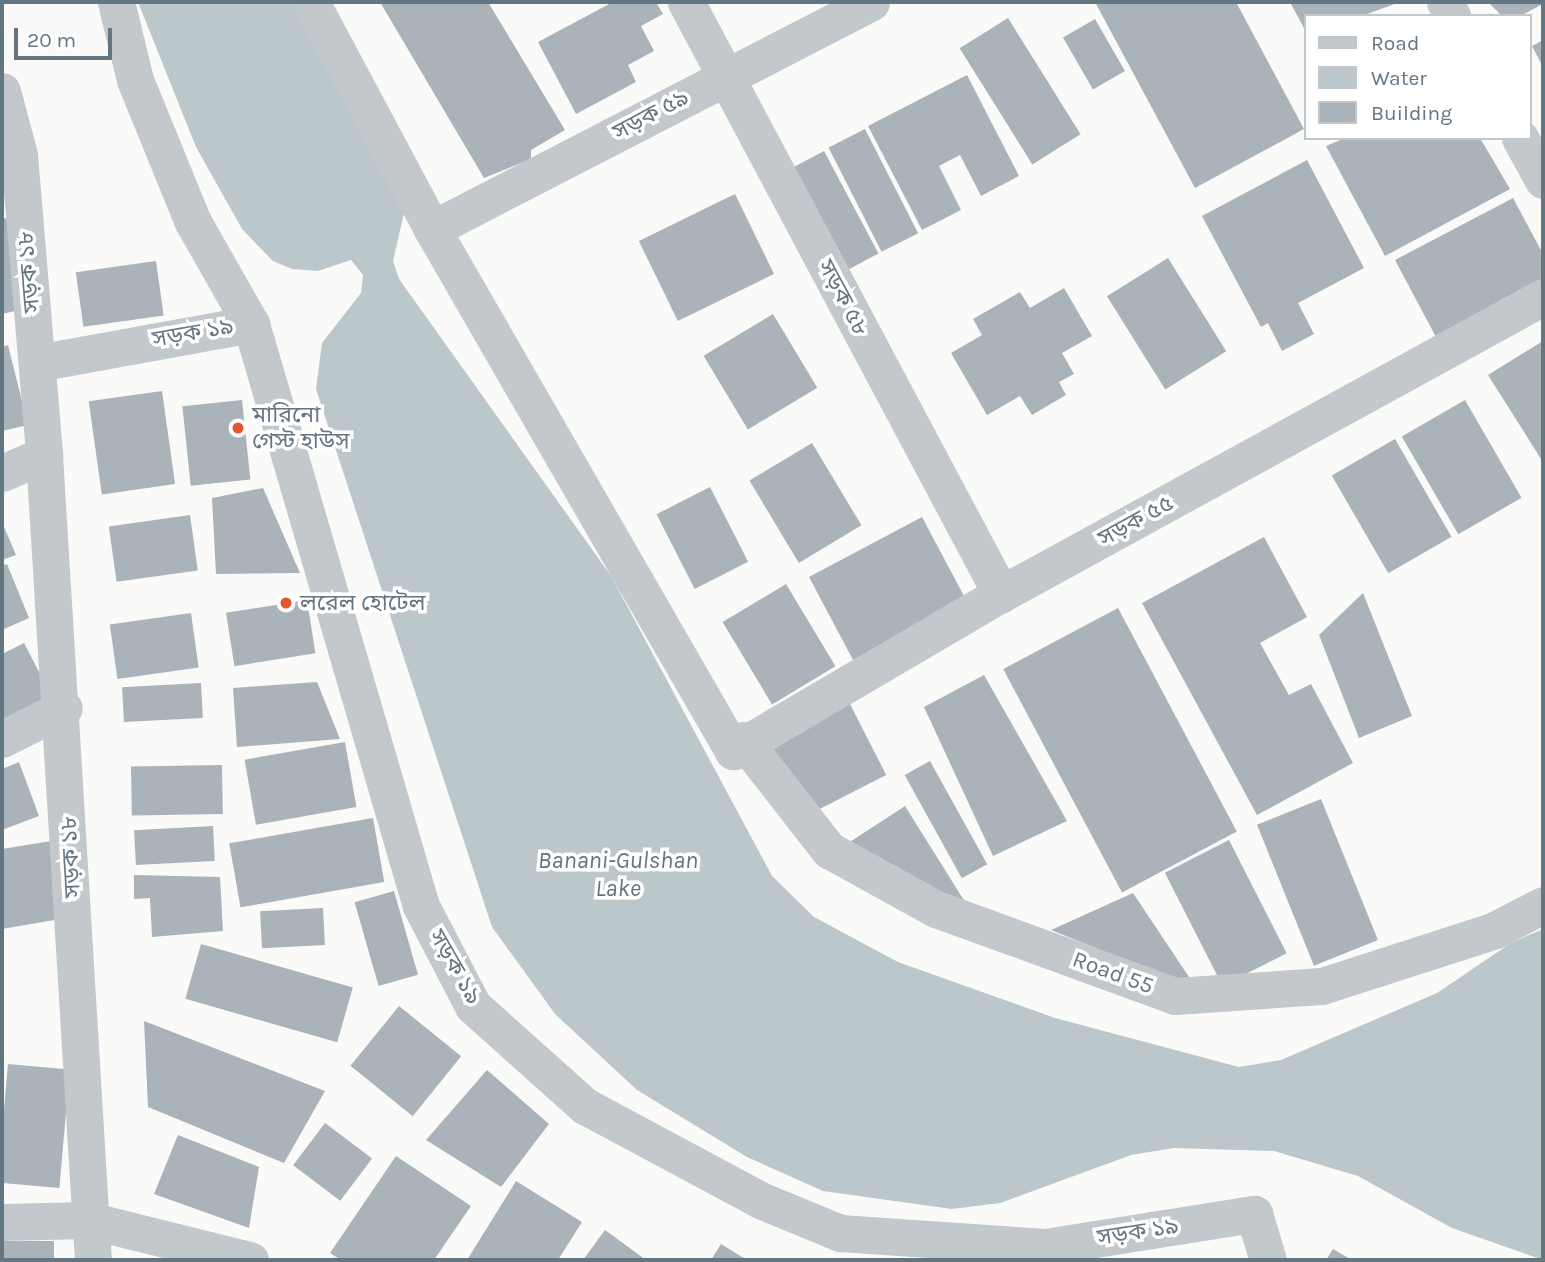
<!DOCTYPE html>
<html>
<head>
<meta charset="utf-8">
<style>
  body { margin:0 }
  #map { position:relative; width:1545px; height:1262px; overflow:hidden; background:#fafaf8; font-family:Karla,"Noto Sans Bengali",sans-serif }
  div>[style] { position:absolute }
  [style*='--x'] { left:calc(var(--x)*1px); top:calc(var(--y)*1px); width:calc(var(--w)*1px); rotate:calc(var(--a)*1deg) }
  .water>* { inset:0; background:#bbc7cb }
  .building>* { inset:0; background:#aab3b9; transform-origin:0 0 }
  .minor>* { height:37px; margin:-18.5px; padding:0 18.5px; transform-origin:18.5px; border-radius:18.5px; background:#c3c8cc }
  .dots>* { width:19px; height:19px; translate:-50% -50%; box-sizing:border-box; border:4px solid #fff; border-radius:50% }
  span { translate:-50% -50%; white-space:nowrap; text-align:center; line-height:1.15; -webkit-text-stroke:7px #fff; paint-order:stroke }
  .street-label { font-size:23px; color:#657683 }
  .poi-label { font-size:23px; color:#657683 }
  .left { translate:0 -50%; text-align:left }
  .water-label { font-size:24px; color:#60757c; font-style:italic }
  .frame { position:absolute; inset:0; border:4px solid #657683; pointer-events:none }
  .legend { position:absolute; left:1304px; top:14px; width:228px; height:126px; box-sizing:border-box; background:#fff; border:2px solid #c1c8cd; margin:0; padding:9px 12px; list-style:none; font-size:21px; color:#657683 }
  .legend li { display:flex; align-items:center; gap:14px; height:35px }
  .legend b { width:35px; border:2px solid #c1c8cd }
  .scale { position:absolute; left:14px; top:28px; width:98px; height:32px; box-sizing:border-box; border:4px solid #657683; border-top:0; padding-left:9px; font-size:21px; line-height:24px; white-space:nowrap; color:#657683; -webkit-text-stroke:5px #fff; paint-order:stroke }
</style>
</head>
<body>
<div id="map">
  <div class="water">
    <div style="clip-path:polygon(138px 2px,296px 2px,404px 213px,393px 261px,399px 279px,611px 576px,772px 876px,814px 917px,898px 962px,1055px 1018px,1239px 1067px,1281px 1060px,1437px 993px,1511px 943px,1543px 929px,1543px 1260px,1452px 1228px,1358px 1176px,1274px 1151px,1174px 1148px,1131px 1155px,1000px 1203px,952px 1209px,823px 1191px,747px 1157px,637px 1090px,555px 1014px,492px 927px,316px 389px,322px 343px,361px 293px,363px 275px,351px 260px,318px 271px,292px 269px,273px 261px,242px 229px,196px 147px)"></div>
  </div>
  <div class="building">
    <div style="clip-path:polygon(380px 2px,488px 2px,565px 130px,531px 150px,531px 159px,484px 178px)"></div>
    <div style="clip-path:polygon(613px 2px,656px 2px,663px 14px,641px 26px,654px 51px,628px 65px,636px 82px,576px 114px,538px 42px)"></div>
    <div style="clip-path:polygon(1095px 2px,1236px 2px,1304px 129px,1195px 188px)"></div>
    <div style="clip-path:polygon(1290px 2px,1400px 2px,1362px 16px,1305px 16px,1305px 30px)"></div>
    <div style="clip-path:polygon(1488px 2px,1543px 2px,1543px 4px,1520px 16px,1502px 16px)"></div>
    <div style="left:1008px;top:18px;width:137px;height:57px;rotate:58deg"></div>
    <div style="left:1095px;top:19px;width:60px;height:37px;rotate:60deg"></div>
    <div style="clip-path:polygon(1543px 40px,1543px 67px,1532px 46px)"></div>
    <div style="clip-path:polygon(967px 75px,1019px 176px,981px 196px,960px 155px,939px 166px,961px 210px,922px 230px,868px 126px)"></div>
    <div style="left:865px;top:129px;width:117px;height:41px;rotate:63deg"></div>
    <div style="clip-path:polygon(1345px 138px,1480px 138px,1510px 189px,1385px 256px,1326px 146px)"></div>
    <div style="left:824px;top:151px;width:116px;height:42px;rotate:62deg"></div>
    <div style="clip-path:polygon(1307px 160px,1364px 268px,1298px 303px,1314px 334px,1282px 351px,1268px 323px,1261px 327px,1202px 216px)"></div>
    <div style="left:735px;top:194px;width:89px;height:107px;rotate:64deg"></div>
    <div style="clip-path:polygon(1513px 198px,1543px 254px,1543px 279px,1436px 337px,1395px 260px)"></div>
    <div style="clip-path:polygon(13px 216px,28px 308px,2px 314px,2px 219px)"></div>
    <div style="left:1168px;top:258px;width:110px;height:72px;rotate:58deg"></div>
    <div style="left:156px;top:261px;width:55px;height:81px;rotate:82deg"></div>
    <div style="clip-path:polygon(1064px 288px,1092px 336px,1062px 353px,1074px 374px,1059px 382px,1066px 395px,1032px 415px,1020px 396px,987px 415px,951px 353px,982px 335px,973px 319px,1020px 292px,1030px 308px)"></div>
    <div style="left:773px;top:314px;width:86px;height:81px;rotate:59deg"></div>
    <div style="clip-path:polygon(1543px 341px,1543px 462px,1488px 375px)"></div>
    <div style="clip-path:polygon(8px 345px,28px 425px,2px 431px,2px 347px)"></div>
    <div style="left:162px;top:391px;width:94px;height:74px;rotate:82deg"></div>
    <div style="left:242px;top:400px;width:80px;height:60px;rotate:84deg"></div>
    <div style="left:1465px;top:400px;width:113px;height:73px;rotate:60deg"></div>
    <div style="left:1395px;top:439px;width:113px;height:73px;rotate:60deg"></div>
    <div style="left:812px;top:443px;width:96px;height:73px;rotate:59deg"></div>
    <div style="left:710px;top:487px;width:84px;height:60px;rotate:63deg"></div>
    <div style="clip-path:polygon(263px 488px,300px 573px,216px 574px,212px 498px)"></div>
    <div style="left:190px;top:515px;width:56px;height:82px;rotate:82deg"></div>
    <div style="left:922px;top:517px;width:94px;height:128px;rotate:62deg"></div>
    <div style="clip-path:polygon(2px 522px,16px 555px,2px 560px)"></div>
    <div style="clip-path:polygon(1264px 537px,1307px 617px,1260px 643px,1289px 695px,1311px 684px,1353px 763px,1257px 815px,1142px 603px)"></div>
    <div style="clip-path:polygon(7px 564px,29px 618px,2px 630px,2px 566px)"></div>
    <div style="left:786px;top:584px;width:96px;height:74px;rotate:59deg"></div>
    <div style="clip-path:polygon(1363px 593px,1412px 716px,1359px 738px,1319px 635px)"></div>
    <div style="left:307px;top:600px;width:54px;height:82px;rotate:81deg"></div>
    <div style="left:1118px;top:608px;width:253px;height:130px;rotate:62deg"></div>
    <div style="left:191px;top:613px;width:55px;height:82px;rotate:82deg"></div>
    <div style="clip-path:polygon(24px 643px,51px 695px,2px 721px,2px 654px)"></div>
    <div style="clip-path:polygon(984px 675px,1067px 821px,993px 856px,924px 707px)"></div>
    <div style="clip-path:polygon(317px 682px,340px 739px,237px 747px,233px 688px)"></div>
    <div style="left:201px;top:683px;width:35px;height:79px;rotate:87deg"></div>
    <div style="left:849px;top:702px;width:82px;height:89px;rotate:63deg"></div>
    <div style="left:345px;top:742px;width:66px;height:102px;rotate:80deg"></div>
    <div style="left:930px;top:761px;width:118px;height:29px;rotate:61deg"></div>
    <div style="clip-path:polygon(19px 762px,39px 816px,2px 830px,2px 769px)"></div>
    <div style="left:222px;top:765px;width:49px;height:91px;rotate:89deg"></div>
    <div style="left:1321px;top:799px;width:152px;height:69px;rotate:68deg"></div>
    <div style="clip-path:polygon(905px 806px,965px 902px,836px 851px)"></div>
    <div style="left:373px;top:818px;width:65px;height:146px;rotate:80deg"></div>
    <div style="left:213px;top:826px;width:35px;height:79px;rotate:87deg"></div>
    <div style="left:1229px;top:840px;width:127px;height:72px;rotate:63deg"></div>
    <div style="clip-path:polygon(51px 841px,66px 918px,2px 929px,2px 849px)"></div>
    <div style="clip-path:polygon(134px 875px,220px 877px,223px 931px,152px 937px,150px 898px,134px 899px)"></div>
    <div style="left:394px;top:891px;width:87px;height:41px;rotate:74deg"></div>
    <div style="clip-path:polygon(1133px 893px,1197px 989px,1051px 930px)"></div>
    <div style="left:323px;top:908px;width:37px;height:63px;rotate:87deg"></div>
    <div style="left:201px;top:944px;width:158px;height:57px;rotate:16deg"></div>
    <div style="left:399px;top:1006px;width:80px;height:77px;rotate:39deg"></div>
    <div style="clip-path:polygon(144px 1021px,325px 1091px,284px 1163px,148px 1107px)"></div>
    <div style="left:8px;top:1064px;width:62px;height:119px;rotate:5deg"></div>
    <div style="clip-path:polygon(487px 1070px,549px 1124px,501px 1187px,426px 1140px)"></div>
    <div style="left:325px;top:1123px;width:59px;height:53px;rotate:37deg"></div>
    <div style="clip-path:polygon(178px 1135px,259px 1167px,249px 1228px,154px 1194px)"></div>
    <div style="clip-path:polygon(396px 1156px,471px 1206px,434px 1260px,341px 1260px,330px 1253px)"></div>
    <div style="clip-path:polygon(516px 1181px,582px 1222px,558px 1260px,467px 1260px)"></div>
    <div style="clip-path:polygon(605px 1230px,646px 1260px,583px 1260px)"></div>
    <div style="left:54px;top:1241px;width:19px;height:52px;rotate:90deg"></div>
    <div style="clip-path:polygon(721px 1244px,747px 1260px,711px 1260px)"></div>
    <div style="clip-path:polygon(1333px 1249px,1352px 1260px,1326px 1260px)"></div>
  </div>
  <div class="minor">
    <div style="--x:116;--y:2;--w:80;--a:76.3"></div>
    <div style="--x:135;--y:80;--w:153;--a:67.8"></div>
    <div style="--x:193;--y:222;--w:117;--a:60.4"></div>
    <div style="--x:311;--y:2;--w:257;--a:61.9"></div>
    <div style="--x:432;--y:229;--w:603;--a:60.03"></div>
    <div style="--x:733;--y:751;--w:311;--a:-30.4"></div>
    <div style="--x:1001;--y:594;--w:618;--a:-28.72"></div>
    <div style="--x:686;--y:2;--w:671;--a:61.98"></div>
    <div style="--x:1445;--y:2;--w:16;--a:63"></div>
    <div style="--x:2;--y:91;--w:66;--a:75.1"></div>
    <div style="--x:19;--y:155;--w:301;--a:85.2"></div>
    <div style="--x:44;--y:455;--w:806;--a:86.52"></div>
    <div style="--x:1520;--y:138;--w:48;--a:61.3"></div>
    <div style="--x:432;--y:229;--w:494;--a:-27.3"></div>
    <div style="--x:37;--y:363;--w:218;--a:-10.3"></div>
    <div style="--x:251;--y:324;--w:606;--a:73.72"></div>
    <div style="--x:421;--y:906;--w:113;--a:62.5"></div>
    <div style="--x:473;--y:1006;--w:150;--a:41.8"></div>
    <div style="--x:585;--y:1106;--w:199;--a:28.2"></div>
    <div style="--x:760;--y:1200;--w:87;--a:22.4"></div>
    <div style="--x:840;--y:1233;--w:205;--a:3.9"></div>
    <div style="--x:1045;--y:1247;--w:212;--a:-9"></div>
    <div style="--x:1254;--y:1214;--w:48;--a:73.1"></div>
    <div style="--x:2;--y:473;--w:46;--a:-23.2"></div>
    <div style="--x:2;--y:739;--w:69;--a:-26.6"></div>
    <div style="--x:743;--y:740;--w:140;--a:52"></div>
    <div style="--x:829;--y:850;--w:122;--a:28.9"></div>
    <div style="--x:936;--y:909;--w:254;--a:20"></div>
    <div style="--x:1175;--y:996;--w:147;--a:-3.9"></div>
    <div style="--x:1322;--y:986;--w:182;--a:-17.9"></div>
    <div style="--x:1495;--y:930;--w:54;--a:-27.5"></div>
    <div style="--x:2;--y:1222;--w:86;--a:-1.3"></div>
    <div style="--x:88;--y:1220;--w:167;--a:13.9"></div>
  </div>
  <div class="dots">
    <div style="left:238px;top:428px;background:#e4572e"></div>
    <div style="left:286px;top:603px;background:#e4572e"></div>
  </div>
  <div class="street-label">
    <span style="left:651px;top:115px;rotate:-28deg">সড়ক ৫৯</span>
    <span style="left:29px;top:272px;rotate:-95deg">সড়ক ১৮</span>
    <span style="left:843px;top:298px;rotate:62deg">সড়ক ৫৮</span>
    <span style="left:193px;top:333px;rotate:-10deg">সড়ক ১৯</span>
    <span style="left:1136px;top:521px;rotate:-29deg">সড়ক ৫৫</span>
    <span style="left:71px;top:857px;rotate:-93deg">সড়ক ১৮</span>
    <span style="left:455px;top:967px;rotate:60deg">সড়ক ১৯</span>
    <span style="left:1113px;top:973px;rotate:20deg">Road 55</span>
    <span style="left:1138px;top:1232px;rotate:-9deg">সড়ক ১৯</span>
  </div>
  <div class="poi-label">
    <span class="left" style="left:252px;top:428px">মারিনো<br>গেস্ট হাউস</span>
    <span class="left" style="left:300px;top:603px">লরেল হোটেল</span>
  </div>
  <div class="water-label">
    <span style="left:618px;top:875px">Banani-Gulshan<br>Lake</span>
  </div>
  <div class="frame"></div>
  <ul class="legend">
  <li><b style="height:9px;background:#c3c8cc"></b>Road</li>
  <li><b style="height:19px;background:#bbc7cb"></b>Water</li>
  <li><b style="height:19px;background:#aab3b9"></b>Building</li>
  </ul>
  <div class="scale">20 m</div>
</div>
</body>
</html>
